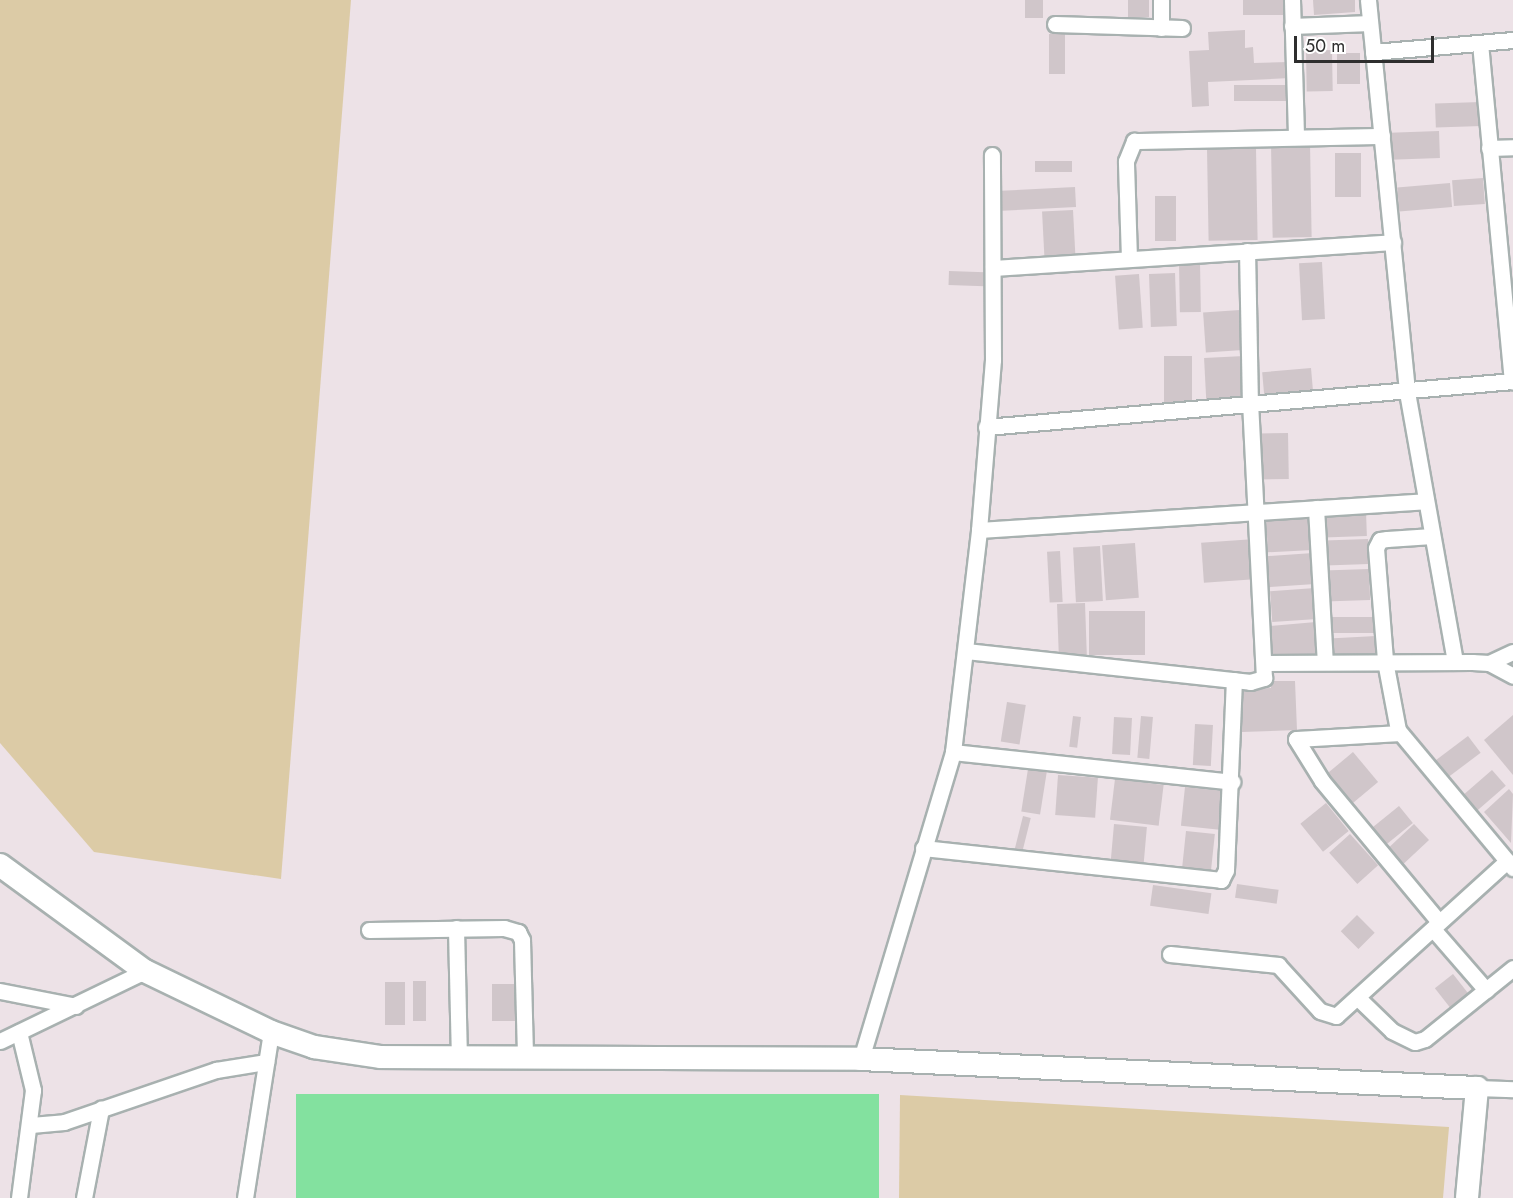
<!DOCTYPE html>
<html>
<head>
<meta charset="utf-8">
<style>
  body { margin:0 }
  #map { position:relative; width:1513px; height:1198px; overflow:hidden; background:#ede2e7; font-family:Jost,sans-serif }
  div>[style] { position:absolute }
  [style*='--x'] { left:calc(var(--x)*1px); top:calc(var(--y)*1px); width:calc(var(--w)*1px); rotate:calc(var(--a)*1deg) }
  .green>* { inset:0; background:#dccba6 }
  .water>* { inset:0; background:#83e19f; transform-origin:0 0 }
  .building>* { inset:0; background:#d0c6ca; transform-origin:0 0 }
  .roads { filter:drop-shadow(2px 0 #a8b1b0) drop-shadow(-2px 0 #a8b1b0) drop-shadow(0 2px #a8b1b0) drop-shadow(0 -2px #a8b1b0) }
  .minor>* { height:15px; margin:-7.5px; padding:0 7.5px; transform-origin:7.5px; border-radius:7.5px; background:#fff }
  .secondary>* { height:22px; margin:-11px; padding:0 11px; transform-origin:11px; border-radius:11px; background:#fff }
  span { translate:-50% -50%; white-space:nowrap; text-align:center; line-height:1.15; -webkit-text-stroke:5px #fff; paint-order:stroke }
  .scale { position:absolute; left:1294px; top:36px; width:140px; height:27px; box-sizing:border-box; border:3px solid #2e2e2e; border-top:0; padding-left:8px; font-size:18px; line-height:21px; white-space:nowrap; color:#2e2e2e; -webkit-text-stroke:4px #fff; paint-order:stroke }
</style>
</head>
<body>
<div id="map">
  <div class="green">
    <div style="clip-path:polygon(0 0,351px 0,281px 879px,94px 852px,0 743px)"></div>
    <div style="clip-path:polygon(900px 1095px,1449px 1127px,1443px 1198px,899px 1198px)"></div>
  </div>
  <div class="water">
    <div style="left:296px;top:1094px;width:583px;height:106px"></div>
  </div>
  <div class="building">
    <div style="left:1025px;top:0;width:18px;height:18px"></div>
    <div style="left:1128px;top:0;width:21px;height:17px"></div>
    <div style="left:1243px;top:0;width:45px;height:15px"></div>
    <div style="clip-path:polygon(1313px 0,1355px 0,1355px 12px,1314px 15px)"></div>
    <div style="clip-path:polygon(1245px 30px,1245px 48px,1253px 47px,1254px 63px,1289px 62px,1290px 78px,1208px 82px,1209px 106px,1192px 107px,1189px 51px,1209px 50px,1208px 32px)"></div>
    <div style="left:1049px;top:34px;width:16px;height:40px"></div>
    <div style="left:1332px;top:50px;width:41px;height:26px;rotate:89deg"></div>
    <div style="left:1337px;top:53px;width:23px;height:31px"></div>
    <div style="left:1291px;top:85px;width:16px;height:57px;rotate:90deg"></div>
    <div style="left:1481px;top:102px;width:24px;height:46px;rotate:88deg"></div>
    <div style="left:1439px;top:131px;width:27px;height:49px;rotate:88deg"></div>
    <div style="left:1310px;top:143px;width:94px;height:39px;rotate:89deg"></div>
    <div style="left:1256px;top:148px;width:92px;height:49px;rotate:89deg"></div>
    <div style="left:1335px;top:153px;width:26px;height:44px"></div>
    <div style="left:1072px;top:161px;width:11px;height:37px;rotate:90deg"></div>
    <div style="left:1483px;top:178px;width:26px;height:31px;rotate:86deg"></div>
    <div style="left:1450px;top:183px;width:24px;height:53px;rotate:85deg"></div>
    <div style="left:1075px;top:187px;width:20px;height:74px;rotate:87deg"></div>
    <div style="left:1155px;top:196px;width:21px;height:45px"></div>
    <div style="left:1073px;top:210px;width:44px;height:31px;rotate:87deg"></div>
    <div style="left:1200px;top:262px;width:50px;height:21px;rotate:89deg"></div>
    <div style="left:1322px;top:262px;width:57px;height:23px;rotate:87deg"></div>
    <div style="left:949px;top:271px;width:36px;height:14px;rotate:2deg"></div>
    <div style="left:1175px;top:273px;width:53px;height:26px;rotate:88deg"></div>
    <div style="left:1139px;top:274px;width:54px;height:24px;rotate:86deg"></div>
    <div style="left:1240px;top:310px;width:40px;height:37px;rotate:86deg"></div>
    <div style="left:1164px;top:356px;width:28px;height:46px"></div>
    <div style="left:1244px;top:356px;width:41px;height:40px;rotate:87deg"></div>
    <div style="left:1311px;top:368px;width:24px;height:49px;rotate:85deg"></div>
    <div style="left:1288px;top:433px;width:46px;height:30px;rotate:89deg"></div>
    <div style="left:1366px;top:511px;width:25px;height:43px;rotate:88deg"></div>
    <div style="left:1311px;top:515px;width:35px;height:45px;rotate:87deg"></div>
    <div style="left:1255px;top:539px;width:40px;height:54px;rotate:86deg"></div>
    <div style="left:1368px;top:539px;width:25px;height:43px;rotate:88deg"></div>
    <div style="left:1135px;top:543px;width:55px;height:33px;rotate:86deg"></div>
    <div style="left:1100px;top:546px;width:55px;height:27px;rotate:87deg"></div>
    <div style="left:1060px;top:551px;width:51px;height:13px;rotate:87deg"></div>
    <div style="left:1313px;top:553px;width:31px;height:49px;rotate:86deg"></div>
    <div style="left:1369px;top:569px;width:31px;height:45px;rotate:88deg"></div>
    <div style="left:1315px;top:588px;width:31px;height:45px;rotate:86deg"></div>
    <div style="left:1085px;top:603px;width:52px;height:28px;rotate:88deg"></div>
    <div style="left:1089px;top:611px;width:56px;height:44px"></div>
    <div style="left:1376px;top:617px;width:16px;height:49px;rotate:90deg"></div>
    <div style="left:1316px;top:622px;width:32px;height:46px;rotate:85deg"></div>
    <div style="left:1376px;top:636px;width:19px;height:47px;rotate:87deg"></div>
    <div style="clip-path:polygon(1271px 681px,1295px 681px,1297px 730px,1242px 732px,1241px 689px,1271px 688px)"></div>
    <div style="left:1007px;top:702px;width:19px;height:40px;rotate:9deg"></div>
    <div style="clip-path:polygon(1513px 715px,1513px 775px,1484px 740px)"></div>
    <div style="left:1073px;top:716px;width:8px;height:31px;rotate:7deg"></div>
    <div style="left:1141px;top:716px;width:12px;height:42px;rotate:5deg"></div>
    <div style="left:1114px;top:717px;width:18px;height:37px;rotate:3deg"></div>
    <div style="left:1195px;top:724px;width:18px;height:41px;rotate:3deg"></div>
    <div style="left:1468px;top:736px;width:21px;height:42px;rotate:53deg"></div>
    <div style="left:1353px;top:752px;width:39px;height:34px;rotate:50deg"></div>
    <div style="left:1028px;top:769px;width:19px;height:43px;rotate:9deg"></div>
    <div style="left:1492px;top:770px;width:21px;height:45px;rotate:49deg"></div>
    <div style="left:1058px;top:775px;width:40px;height:40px;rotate:4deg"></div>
    <div style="left:1115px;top:779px;width:49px;height:41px;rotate:7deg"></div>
    <div style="left:1185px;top:787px;width:39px;height:39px;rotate:6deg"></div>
    <div style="clip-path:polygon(1509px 789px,1513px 794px,1511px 843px,1484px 812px)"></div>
    <div style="left:1326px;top:803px;width:36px;height:33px;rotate:51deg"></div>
    <div style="left:1399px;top:806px;width:22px;height:35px;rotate:51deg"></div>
    <div style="left:1023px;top:816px;width:8px;height:34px;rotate:14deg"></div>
    <div style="left:1114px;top:824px;width:33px;height:36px;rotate:5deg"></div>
    <div style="left:1414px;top:824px;width:22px;height:38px;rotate:47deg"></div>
    <div style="left:1186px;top:831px;width:29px;height:38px;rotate:6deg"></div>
    <div style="left:1350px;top:834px;width:42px;height:28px;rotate:48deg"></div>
    <div style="left:1237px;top:884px;width:42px;height:14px;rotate:8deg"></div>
    <div style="left:1153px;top:885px;width:59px;height:21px;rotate:8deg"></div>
    <div style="left:1357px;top:915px;width:25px;height:23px;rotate:45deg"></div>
    <div style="left:1453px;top:974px;width:29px;height:23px;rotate:52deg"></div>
    <div style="left:413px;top:981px;width:13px;height:40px"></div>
    <div style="left:385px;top:982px;width:20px;height:43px"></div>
    <div style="left:517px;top:984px;width:37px;height:25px;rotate:90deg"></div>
  </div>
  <div class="roads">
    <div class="minor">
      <div style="--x:1161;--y:0;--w:28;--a:90"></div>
      <div style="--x:1292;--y:0;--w:137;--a:88.3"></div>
      <div style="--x:1368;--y:0;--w:394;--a:84.3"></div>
      <div style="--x:1407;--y:392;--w:274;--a:79.9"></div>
      <div style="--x:1055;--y:24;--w:127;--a:1.8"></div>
      <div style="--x:1292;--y:26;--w:78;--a:-2.2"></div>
      <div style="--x:1480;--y:43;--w:340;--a:84.6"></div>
      <div style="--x:1373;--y:52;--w:141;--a:-4.9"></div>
      <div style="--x:1489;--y:148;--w:24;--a:-2"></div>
      <div style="--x:1129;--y:259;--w:98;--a:-91.8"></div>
      <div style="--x:1126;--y:161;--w:22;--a:-68"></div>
      <div style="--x:1134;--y:141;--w:248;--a:-1.2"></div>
      <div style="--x:993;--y:268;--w:401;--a:-3.7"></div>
      <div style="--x:986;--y:427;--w:529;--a:-4.99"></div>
      <div style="--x:1316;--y:508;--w:154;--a:86.7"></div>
      <div style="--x:979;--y:530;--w:447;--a:-3.7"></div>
      <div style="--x:1432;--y:536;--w:45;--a:176.2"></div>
      <div style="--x:1387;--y:539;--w:7;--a:172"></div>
      <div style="--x:1380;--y:540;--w:9;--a:117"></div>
      <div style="--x:1376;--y:548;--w:113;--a:85.4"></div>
      <div style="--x:1385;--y:661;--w:70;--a:79.3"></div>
      <div style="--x:1398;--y:730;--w:180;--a:50.2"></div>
      <div style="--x:966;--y:651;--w:286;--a:6.2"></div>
      <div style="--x:1250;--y:682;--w:15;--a:-16"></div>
      <div style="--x:1264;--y:678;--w:272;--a:-92.9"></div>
      <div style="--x:1250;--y:406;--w:155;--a:-91.1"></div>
      <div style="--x:1264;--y:663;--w:208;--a:-0.3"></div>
      <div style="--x:1472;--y:662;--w:17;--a:3"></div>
      <div style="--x:1489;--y:663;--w:27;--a:28"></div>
      <div style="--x:1489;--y:663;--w:26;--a:-25"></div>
      <div style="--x:1400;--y:733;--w:104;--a:176.7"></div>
      <div style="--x:1296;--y:739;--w:49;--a:58.2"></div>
      <div style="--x:1322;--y:781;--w:183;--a:50.3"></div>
      <div style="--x:953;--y:752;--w:281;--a:6.1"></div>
      <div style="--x:923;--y:848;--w:300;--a:6.1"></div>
      <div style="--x:1221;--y:880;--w:11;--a:-63"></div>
      <div style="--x:1226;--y:870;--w:190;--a:-87.6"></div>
      <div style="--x:456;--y:928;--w:129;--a:88.7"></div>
      <div style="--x:1433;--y:929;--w:81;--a:49"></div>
      <div style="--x:369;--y:930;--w:135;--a:-0.8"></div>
      <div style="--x:504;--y:928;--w:15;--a:16"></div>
      <div style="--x:518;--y:932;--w:9;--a:63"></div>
      <div style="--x:522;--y:940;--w:118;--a:88.5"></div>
      <div style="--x:1170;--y:954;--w:109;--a:5.8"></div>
      <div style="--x:1278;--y:965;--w:62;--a:47.6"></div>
      <div style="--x:1320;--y:1011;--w:17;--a:17"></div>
      <div style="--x:1336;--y:1016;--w:231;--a:-42.2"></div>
      <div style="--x:0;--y:991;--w:77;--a:11.2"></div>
      <div style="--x:1358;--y:998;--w:47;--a:44.1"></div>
      <div style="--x:1392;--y:1031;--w:25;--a:26"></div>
      <div style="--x:1415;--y:1042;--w:10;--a:-17"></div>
      <div style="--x:1425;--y:1039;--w:113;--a:-38.9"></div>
      <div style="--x:19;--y:1032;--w:60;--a:76.4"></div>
      <div style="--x:33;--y:1090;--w:109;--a:97.4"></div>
      <div style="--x:0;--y:1041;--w:161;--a:-25.8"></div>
      <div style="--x:861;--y:1059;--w:320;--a:-73.3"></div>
      <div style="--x:953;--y:752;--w:224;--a:-83.3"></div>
      <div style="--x:979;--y:530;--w:171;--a:-85.3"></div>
      <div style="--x:993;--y:360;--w:205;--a:-90.3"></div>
      <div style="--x:1477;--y:1088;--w:36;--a:2"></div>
      <div style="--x:31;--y:1125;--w:33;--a:-5"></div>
      <div style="--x:64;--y:1122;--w:161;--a:-18.9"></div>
      <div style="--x:216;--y:1070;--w:51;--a:-9.1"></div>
      <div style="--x:84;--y:1198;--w:91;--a:-79.2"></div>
      <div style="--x:245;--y:1198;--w:168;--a:-81.1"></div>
    </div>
    <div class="secondary">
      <div style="--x:0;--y:865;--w:180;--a:36.2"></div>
      <div style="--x:145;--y:971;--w:140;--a:25.8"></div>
      <div style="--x:271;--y:1032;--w:46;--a:19.2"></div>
      <div style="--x:314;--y:1047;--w:68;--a:8.5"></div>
      <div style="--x:381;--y:1057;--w:480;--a:0.2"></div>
      <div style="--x:861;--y:1059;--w:617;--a:2.7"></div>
      <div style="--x:1477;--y:1088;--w:110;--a:95.2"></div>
    </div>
  </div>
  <div class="scale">50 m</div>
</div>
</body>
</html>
